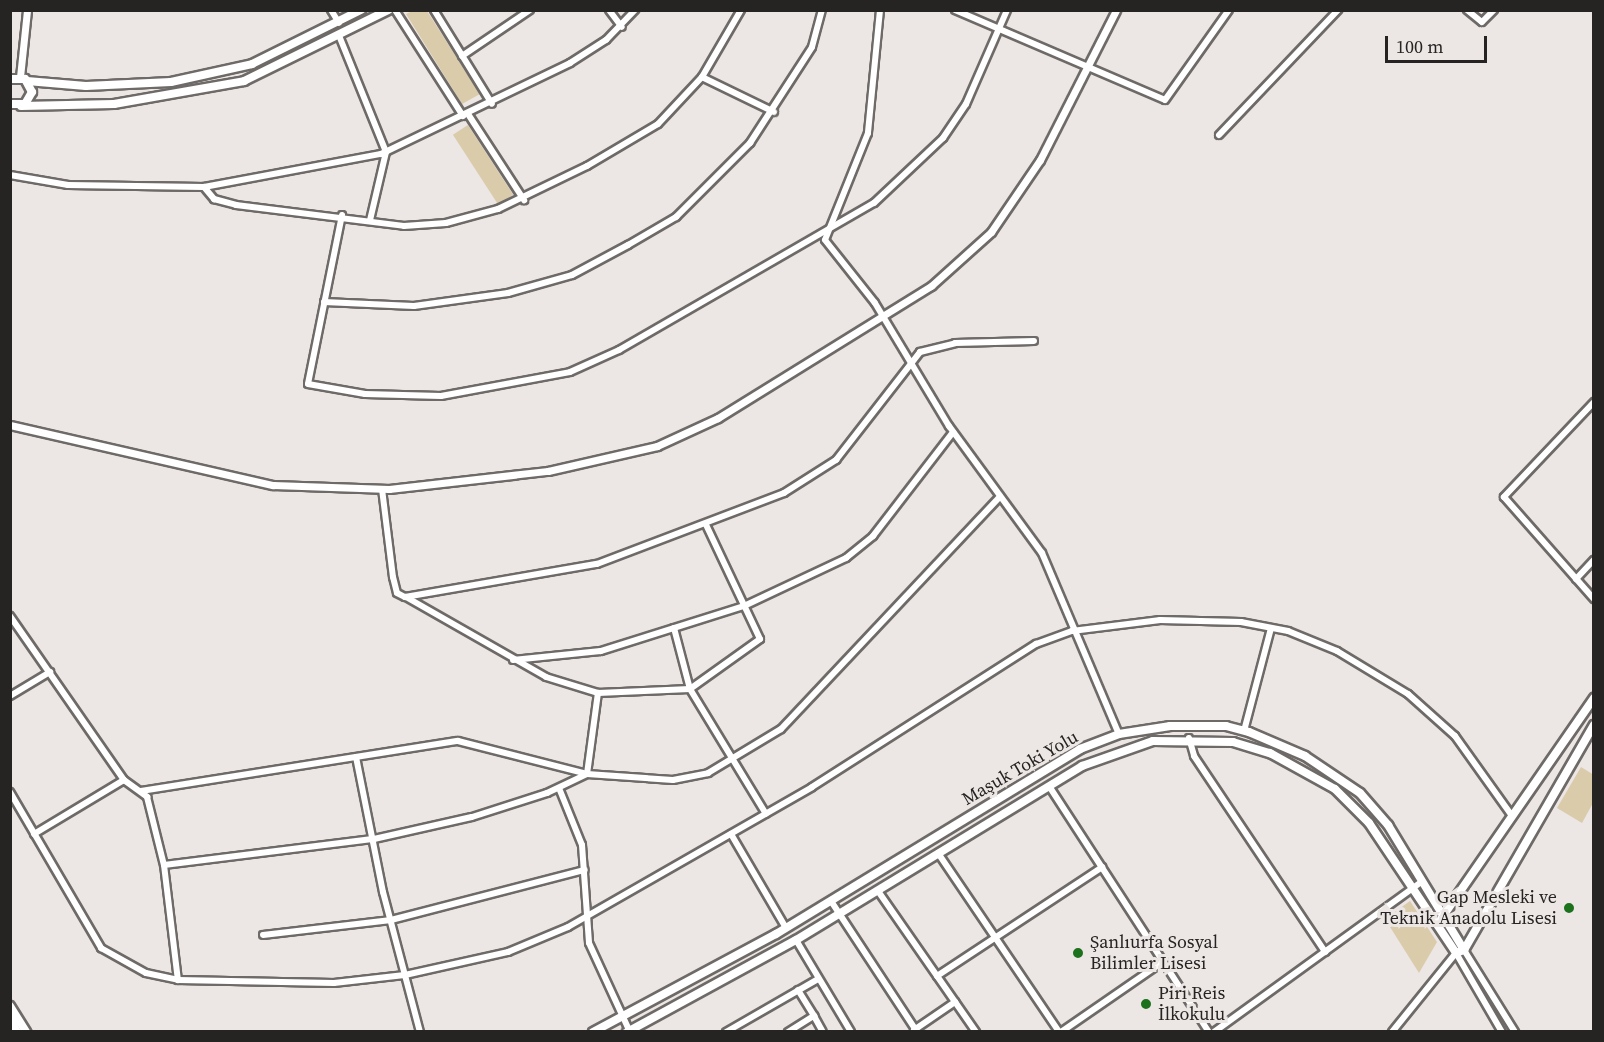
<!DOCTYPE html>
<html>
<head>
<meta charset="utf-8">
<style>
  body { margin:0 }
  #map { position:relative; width:1604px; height:1042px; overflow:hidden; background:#ece7e5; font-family:"Source Serif 4",serif }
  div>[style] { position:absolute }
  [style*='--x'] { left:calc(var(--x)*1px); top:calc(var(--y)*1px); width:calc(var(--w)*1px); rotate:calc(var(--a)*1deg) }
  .green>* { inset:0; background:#dacbaa; transform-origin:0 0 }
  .roads { filter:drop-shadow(2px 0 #6e6a68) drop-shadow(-2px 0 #6e6a68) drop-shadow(0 2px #6e6a68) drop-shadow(0 -2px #6e6a68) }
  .minor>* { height:6px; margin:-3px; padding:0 3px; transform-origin:3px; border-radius:3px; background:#fff }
  .tertiary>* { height:7px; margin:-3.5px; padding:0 3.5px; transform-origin:3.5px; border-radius:3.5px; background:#fff }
  .secondary>* { height:8px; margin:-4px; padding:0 4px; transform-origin:4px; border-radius:4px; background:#fff }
  .dots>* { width:16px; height:16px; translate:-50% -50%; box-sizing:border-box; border:3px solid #ece7e5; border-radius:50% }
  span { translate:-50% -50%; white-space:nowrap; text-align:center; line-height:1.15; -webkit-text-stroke:6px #ece7e5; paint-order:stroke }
  .street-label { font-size:18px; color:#262423 }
  .poi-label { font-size:18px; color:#262423 }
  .right { translate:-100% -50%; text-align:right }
  .left { translate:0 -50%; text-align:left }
  .frame { position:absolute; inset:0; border:12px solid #262423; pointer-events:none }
  .scale { position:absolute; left:1385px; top:36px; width:102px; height:27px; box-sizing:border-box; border:3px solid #262423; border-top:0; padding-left:8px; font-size:18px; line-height:21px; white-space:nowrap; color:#262423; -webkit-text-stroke:4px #ece7e5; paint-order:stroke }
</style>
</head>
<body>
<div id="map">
  <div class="green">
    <div style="clip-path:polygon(412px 11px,427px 11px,480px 94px,462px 104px,406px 14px)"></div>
    <div style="left:468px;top:125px;width:83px;height:18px;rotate:57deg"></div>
    <div style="clip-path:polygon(1581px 767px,1594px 775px,1593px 803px,1582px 823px,1557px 808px)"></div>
    <div style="clip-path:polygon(1410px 901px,1437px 942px,1419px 973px,1385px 919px)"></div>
  </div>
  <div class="roads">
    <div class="minor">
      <div style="--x:331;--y:10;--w:15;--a:58"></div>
      <div style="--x:395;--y:10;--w:126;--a:57.3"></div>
      <div style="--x:434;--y:10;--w:110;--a:58.3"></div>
      <div style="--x:609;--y:10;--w:21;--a:53"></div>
      <div style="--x:880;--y:10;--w:124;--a:95.6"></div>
      <div style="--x:868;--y:133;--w:115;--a:111.9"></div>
      <div style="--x:825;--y:240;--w:80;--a:51.6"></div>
      <div style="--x:875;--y:303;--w:144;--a:59"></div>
      <div style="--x:949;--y:426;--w:157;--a:53.8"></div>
      <div style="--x:1042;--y:553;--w:197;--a:67"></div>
      <div style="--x:955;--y:10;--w:228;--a:23.2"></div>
      <div style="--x:1165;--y:100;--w:110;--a:-54.6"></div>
      <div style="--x:1467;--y:10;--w:19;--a:39"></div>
      <div style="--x:1482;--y:22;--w:17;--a:-45"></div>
      <div style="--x:340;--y:38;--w:123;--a:68"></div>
      <div style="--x:386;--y:152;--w:70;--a:103.2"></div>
      <div style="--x:462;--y:56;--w:82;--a:-34.1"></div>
      <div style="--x:702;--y:77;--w:80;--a:25.9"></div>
      <div style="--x:468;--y:114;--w:103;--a:56.9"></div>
      <div style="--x:1219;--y:135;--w:173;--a:-46.4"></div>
      <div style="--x:10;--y:175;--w:59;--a:9.8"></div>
      <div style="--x:68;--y:185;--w:136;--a:0.8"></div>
      <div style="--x:204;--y:187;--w:180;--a:-10.6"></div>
      <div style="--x:381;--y:154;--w:210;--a:-25.7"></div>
      <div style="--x:570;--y:63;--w:43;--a:-32.6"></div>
      <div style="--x:606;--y:40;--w:42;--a:-46"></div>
      <div style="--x:204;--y:187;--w:16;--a:50"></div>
      <div style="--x:214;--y:199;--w:23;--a:15"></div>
      <div style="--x:236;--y:205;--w:169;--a:7.1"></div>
      <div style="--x:404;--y:226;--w:42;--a:-4.1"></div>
      <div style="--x:446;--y:223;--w:54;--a:-15.1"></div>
      <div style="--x:498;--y:209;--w:99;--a:-25.8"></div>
      <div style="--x:587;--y:166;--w:82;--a:-30.6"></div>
      <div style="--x:658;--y:124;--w:64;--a:-46.9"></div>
      <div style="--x:702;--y:77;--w:78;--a:-59.8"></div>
      <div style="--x:342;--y:215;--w:172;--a:101.4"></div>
      <div style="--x:308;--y:384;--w:58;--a:10"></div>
      <div style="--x:365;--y:394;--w:76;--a:1.5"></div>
      <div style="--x:441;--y:396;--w:131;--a:-10.5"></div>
      <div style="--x:570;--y:372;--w:54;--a:-24.2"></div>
      <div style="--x:619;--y:350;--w:294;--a:-30"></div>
      <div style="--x:874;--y:203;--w:95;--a:-43.3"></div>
      <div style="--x:943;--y:138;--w:41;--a:-55.9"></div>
      <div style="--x:966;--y:104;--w:103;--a:-66.4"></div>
      <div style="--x:324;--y:302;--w:90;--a:2.5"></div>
      <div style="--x:414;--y:306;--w:95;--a:-7.9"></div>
      <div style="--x:508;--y:293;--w:66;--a:-15.7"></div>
      <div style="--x:572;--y:275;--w:64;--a:-28.2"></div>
      <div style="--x:628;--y:245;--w:56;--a:-30.3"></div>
      <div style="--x:676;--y:217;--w:105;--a:-45"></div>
      <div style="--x:750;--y:143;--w:114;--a:-57.1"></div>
      <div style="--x:812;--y:47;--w:38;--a:-75"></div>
      <div style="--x:1594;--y:402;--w:131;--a:133.5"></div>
      <div style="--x:1504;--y:497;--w:136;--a:48.6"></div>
      <div style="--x:382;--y:489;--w:89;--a:82.9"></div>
      <div style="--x:393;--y:577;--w:16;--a:76"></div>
      <div style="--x:397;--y:593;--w:9;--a:27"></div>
      <div style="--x:405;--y:597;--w:195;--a:-9.8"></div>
      <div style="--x:597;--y:564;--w:200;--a:-20.8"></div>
      <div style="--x:784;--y:493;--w:62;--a:-32.4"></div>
      <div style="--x:836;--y:460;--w:137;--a:-52.1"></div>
      <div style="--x:920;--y:352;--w:36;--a:-14"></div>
      <div style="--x:955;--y:343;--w:79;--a:-1.5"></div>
      <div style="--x:1576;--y:579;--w:26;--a:-47"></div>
      <div style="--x:406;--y:597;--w:161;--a:29.7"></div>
      <div style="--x:546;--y:677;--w:54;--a:17.1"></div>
      <div style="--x:598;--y:693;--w:92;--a:-2.5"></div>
      <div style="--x:690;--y:689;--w:86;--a:-35.5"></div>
      <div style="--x:760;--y:639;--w:126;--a:-115.3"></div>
      <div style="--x:10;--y:616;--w:200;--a:55.2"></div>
      <div style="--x:124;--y:780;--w:29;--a:36"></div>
      <div style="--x:147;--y:797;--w:70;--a:76"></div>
      <div style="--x:164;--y:865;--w:116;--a:83.1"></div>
      <div style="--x:674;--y:628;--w:63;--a:75.3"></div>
      <div style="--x:690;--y:689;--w:146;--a:58.7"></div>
      <div style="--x:513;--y:660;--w:88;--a:-5.8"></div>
      <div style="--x:601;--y:651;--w:150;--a:-17.5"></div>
      <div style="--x:744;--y:606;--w:113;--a:-25.2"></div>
      <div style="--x:846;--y:558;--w:35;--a:-39"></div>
      <div style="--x:873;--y:536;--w:131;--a:-52.4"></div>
      <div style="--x:10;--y:696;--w:47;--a:-31"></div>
      <div style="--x:1244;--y:731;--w:106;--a:-75.3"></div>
      <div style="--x:1189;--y:738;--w:19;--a:74"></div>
      <div style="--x:1194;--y:756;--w:236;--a:56.2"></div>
      <div style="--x:356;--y:757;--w:138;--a:78.7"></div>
      <div style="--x:383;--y:892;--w:145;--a:75.2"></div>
      <div style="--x:1049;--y:786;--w:293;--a:57"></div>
      <div style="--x:559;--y:788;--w:61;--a:68"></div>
      <div style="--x:582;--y:845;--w:98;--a:85.9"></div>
      <div style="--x:589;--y:943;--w:98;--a:65.3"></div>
      <div style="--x:141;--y:791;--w:321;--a:-9"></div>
      <div style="--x:458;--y:741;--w:133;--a:14.3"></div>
      <div style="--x:587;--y:774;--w:86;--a:4"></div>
      <div style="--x:673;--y:780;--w:36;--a:-11"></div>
      <div style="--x:708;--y:773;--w:85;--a:-31.1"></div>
      <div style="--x:781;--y:729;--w:319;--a:-46.7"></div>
      <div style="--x:10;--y:792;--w:181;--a:59.7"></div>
      <div style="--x:101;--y:948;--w:51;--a:29.1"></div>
      <div style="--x:146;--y:973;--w:33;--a:12"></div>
      <div style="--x:178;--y:980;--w:156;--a:1.1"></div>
      <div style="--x:334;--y:983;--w:71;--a:-6.4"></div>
      <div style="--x:405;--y:975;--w:106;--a:-12.6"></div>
      <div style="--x:508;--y:952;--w:65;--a:-22.6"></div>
      <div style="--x:568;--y:927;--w:281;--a:-29.8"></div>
      <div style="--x:812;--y:787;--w:266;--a:-32.6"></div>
      <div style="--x:1036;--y:644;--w:38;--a:-20"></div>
      <div style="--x:1072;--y:631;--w:89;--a:-7.1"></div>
      <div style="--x:1160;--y:620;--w:81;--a:1.4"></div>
      <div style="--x:1241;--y:622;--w:48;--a:10.8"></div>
      <div style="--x:1288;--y:631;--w:53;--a:22.2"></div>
      <div style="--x:1337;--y:651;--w:83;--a:31.2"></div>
      <div style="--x:1408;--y:694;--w:63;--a:41.8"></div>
      <div style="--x:1455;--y:736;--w:98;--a:54.5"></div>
      <div style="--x:34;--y:834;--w:105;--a:-31"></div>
      <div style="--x:731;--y:834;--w:109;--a:59.7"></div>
      <div style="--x:938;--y:853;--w:216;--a:55.9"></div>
      <div style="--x:164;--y:865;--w:212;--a:-7.1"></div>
      <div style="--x:374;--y:839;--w:100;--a:-12.7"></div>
      <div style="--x:472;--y:817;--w:79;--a:-17.7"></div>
      <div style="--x:547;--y:793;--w:44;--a:-25.4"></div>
      <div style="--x:587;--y:774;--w:82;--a:-82.3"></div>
      <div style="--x:878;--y:891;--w:172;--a:55.2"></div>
      <div style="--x:831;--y:901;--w:157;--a:56.7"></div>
      <div style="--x:263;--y:935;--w:129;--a:-6.7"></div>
      <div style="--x:391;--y:920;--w:200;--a:-14.5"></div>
      <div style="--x:796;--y:940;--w:107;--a:59.1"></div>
      <div style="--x:1464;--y:950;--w:97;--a:58.1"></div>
      <div style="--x:937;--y:976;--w:198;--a:-33.4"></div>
      <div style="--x:798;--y:990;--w:31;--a:58"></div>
      <div style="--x:914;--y:1030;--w:50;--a:-34.3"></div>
      <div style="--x:726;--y:1032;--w:106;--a:-29.9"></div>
      <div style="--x:788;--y:1032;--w:31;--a:-32"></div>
      <div style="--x:814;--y:1016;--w:18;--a:61"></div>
      <div style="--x:1061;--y:1032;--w:125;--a:-34.6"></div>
      <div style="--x:1214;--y:1032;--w:256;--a:-35.9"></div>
      <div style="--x:1392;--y:1032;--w:102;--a:-51"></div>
      <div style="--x:1456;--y:953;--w:91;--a:59.8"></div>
    </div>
    <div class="tertiary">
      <div style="--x:20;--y:77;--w:67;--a:-84"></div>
      <div style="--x:10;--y:425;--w:270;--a:12.9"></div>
      <div style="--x:273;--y:485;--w:116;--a:2"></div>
      <div style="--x:389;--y:489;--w:160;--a:-6.5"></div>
      <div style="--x:548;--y:471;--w:112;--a:-12.9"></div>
      <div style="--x:657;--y:446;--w:67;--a:-24.7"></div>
      <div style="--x:718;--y:418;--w:251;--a:-31.8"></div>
      <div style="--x:931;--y:286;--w:81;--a:-42"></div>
      <div style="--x:991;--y:232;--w:87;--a:-55.8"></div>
      <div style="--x:1040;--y:160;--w:168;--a:-63.1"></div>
    </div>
    <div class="secondary">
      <div style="--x:10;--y:79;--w:15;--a:0"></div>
      <div style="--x:25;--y:79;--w:15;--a:62"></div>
      <div style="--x:32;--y:92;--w:14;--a:120"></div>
      <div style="--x:25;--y:104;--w:15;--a:180"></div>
      <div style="--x:27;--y:81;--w:59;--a:4.8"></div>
      <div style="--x:86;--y:86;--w:85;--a:-2.7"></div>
      <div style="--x:171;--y:82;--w:83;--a:-12.5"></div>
      <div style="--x:252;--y:64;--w:122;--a:-26.4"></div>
      <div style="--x:21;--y:106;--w:93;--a:-1.2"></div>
      <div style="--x:114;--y:104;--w:132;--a:-10"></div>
      <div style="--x:244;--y:81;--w:161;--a:-26.2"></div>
      <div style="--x:1441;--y:919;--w:269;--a:-55.3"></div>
      <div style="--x:1464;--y:950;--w:260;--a:-60"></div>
      <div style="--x:10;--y:1006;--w:31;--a:58"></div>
      <div style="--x:10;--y:1019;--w:15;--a:62"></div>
      <div style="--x:593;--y:1032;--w:208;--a:-28.2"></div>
      <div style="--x:776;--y:934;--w:356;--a:-31.3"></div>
      <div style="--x:1080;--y:749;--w:42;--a:-21"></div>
      <div style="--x:1119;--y:734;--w:52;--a:-8.9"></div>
      <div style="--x:1170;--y:726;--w:56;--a:0"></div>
      <div style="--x:1226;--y:726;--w:24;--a:15"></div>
      <div style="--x:1249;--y:732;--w:61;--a:23.2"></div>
      <div style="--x:1305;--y:756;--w:66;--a:33.9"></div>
      <div style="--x:1360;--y:793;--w:43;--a:48.8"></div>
      <div style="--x:1388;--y:825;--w:146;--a:58.7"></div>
      <div style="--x:627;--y:1032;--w:192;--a:-28.6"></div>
      <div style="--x:796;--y:940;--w:335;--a:-31.3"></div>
      <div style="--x:1082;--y:766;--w:75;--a:-19.4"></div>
      <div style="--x:1153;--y:741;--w:80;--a:0.7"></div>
      <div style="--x:1233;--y:742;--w:39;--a:17"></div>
      <div style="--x:1270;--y:753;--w:74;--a:29"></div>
      <div style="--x:1335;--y:789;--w:48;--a:45"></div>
      <div style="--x:1369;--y:823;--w:156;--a:56.2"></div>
      <div style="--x:1456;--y:953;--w:9;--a:-21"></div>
    </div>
  </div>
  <div class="dots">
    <div style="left:1569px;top:908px;background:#1c711c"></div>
    <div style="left:1078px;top:953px;background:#1c711c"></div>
    <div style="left:1146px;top:1004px;background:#1c711c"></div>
  </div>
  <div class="street-label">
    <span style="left:1020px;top:768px;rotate:-30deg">Maşuk Toki Yolu</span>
  </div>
  <div class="poi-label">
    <span class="right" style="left:1557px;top:908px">Gap Mesleki ve<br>Teknik Anadolu Lisesi</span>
    <span class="left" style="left:1090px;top:953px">Şanlıurfa Sosyal<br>Bilimler Lisesi</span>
    <span class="left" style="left:1158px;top:1004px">Piri Reis<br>İlkokulu</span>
  </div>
  <div class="frame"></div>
  <div class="scale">100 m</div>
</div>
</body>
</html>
